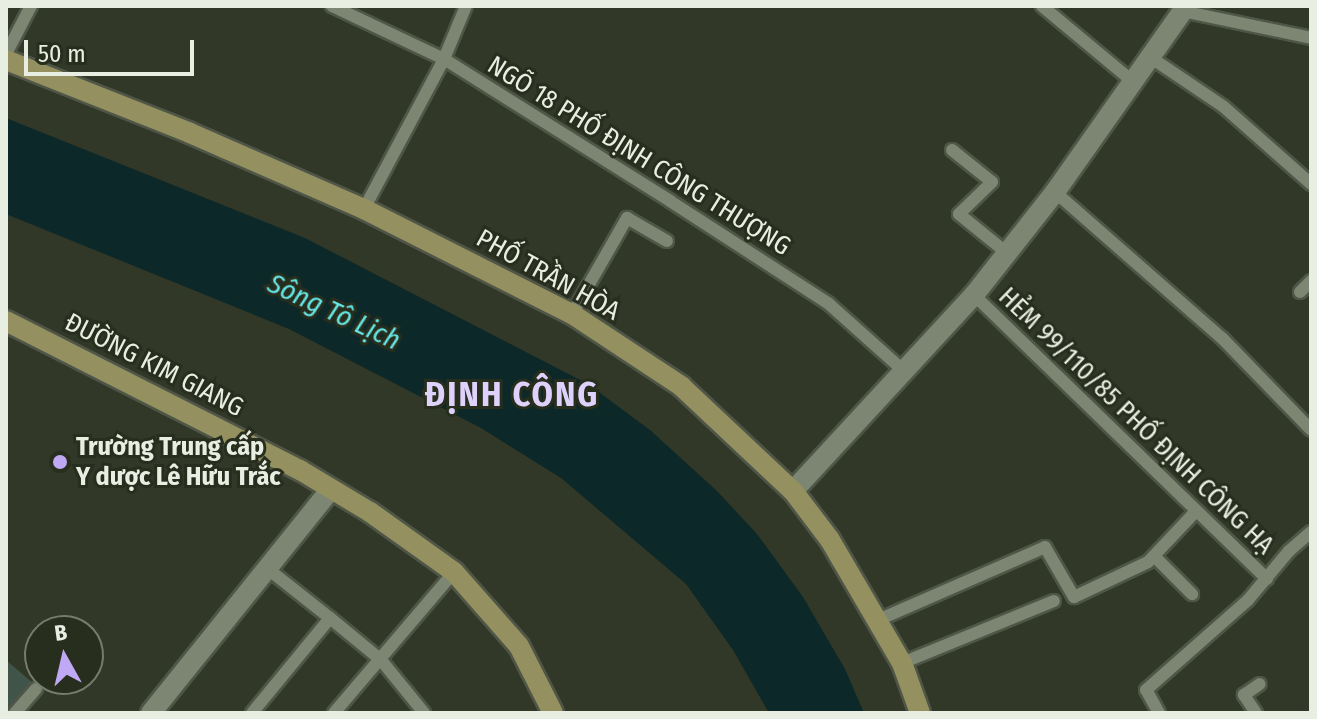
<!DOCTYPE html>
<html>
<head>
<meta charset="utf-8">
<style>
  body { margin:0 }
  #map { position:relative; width:1317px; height:719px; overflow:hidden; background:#323827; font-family:"Fira Sans Condensed",sans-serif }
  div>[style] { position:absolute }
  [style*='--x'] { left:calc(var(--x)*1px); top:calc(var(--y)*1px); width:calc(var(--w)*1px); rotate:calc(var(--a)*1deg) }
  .water>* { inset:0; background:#0d2828 }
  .building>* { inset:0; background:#405449 }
  .roads { filter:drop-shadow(2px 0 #4f5647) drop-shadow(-2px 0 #4f5647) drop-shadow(0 2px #4f5647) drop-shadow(0 -2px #4f5647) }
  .lane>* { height:12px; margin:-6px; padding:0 6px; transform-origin:6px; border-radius:6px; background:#7d8672 }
  .street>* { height:20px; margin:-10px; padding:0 10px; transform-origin:10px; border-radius:10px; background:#7d8672 }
  .secondary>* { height:20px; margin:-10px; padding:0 10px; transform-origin:10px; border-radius:10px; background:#949060 }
  .dots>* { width:22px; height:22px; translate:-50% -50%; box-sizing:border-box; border:4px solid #282e1e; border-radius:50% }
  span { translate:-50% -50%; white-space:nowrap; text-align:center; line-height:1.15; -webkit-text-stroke:6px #282e1e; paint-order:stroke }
  .street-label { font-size:26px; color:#e9eee3 }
  .poi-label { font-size:26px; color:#e9eee3; font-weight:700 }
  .left { translate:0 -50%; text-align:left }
  .water-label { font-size:28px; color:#66e6e5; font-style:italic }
  .district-label { font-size:34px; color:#ded2fd; font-weight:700; letter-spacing:2px }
  .frame { position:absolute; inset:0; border:8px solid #e9eee3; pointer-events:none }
  .north { position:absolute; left:24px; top:615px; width:80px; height:80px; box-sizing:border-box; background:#282e1e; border:2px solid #757b6d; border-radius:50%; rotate:352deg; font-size:22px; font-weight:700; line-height:32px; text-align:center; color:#e9eee3 }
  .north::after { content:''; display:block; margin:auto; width:28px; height:36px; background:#bfa8f4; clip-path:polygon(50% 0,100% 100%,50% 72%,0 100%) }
  .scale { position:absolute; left:24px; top:40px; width:170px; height:36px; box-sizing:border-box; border:4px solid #e9eee3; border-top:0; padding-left:10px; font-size:24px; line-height:28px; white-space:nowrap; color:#e9eee3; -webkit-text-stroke:6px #282e1e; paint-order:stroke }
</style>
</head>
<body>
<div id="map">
  <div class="water">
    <div style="clip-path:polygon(6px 118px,305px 238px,588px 384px,650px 430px,717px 491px,757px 534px,803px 597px,845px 669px,864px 713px,769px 713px,733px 650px,686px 584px,561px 478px,481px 428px,289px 329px,6px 214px)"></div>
  </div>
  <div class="building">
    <div style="clip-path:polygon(6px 660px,34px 684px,9px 713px,6px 713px)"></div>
  </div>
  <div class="roads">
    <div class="lane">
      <div style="--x:332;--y:6;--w:124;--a:25.3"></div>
      <div style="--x:444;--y:59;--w:267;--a:32.1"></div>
      <div style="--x:670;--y:201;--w:189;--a:32.9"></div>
      <div style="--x:829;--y:304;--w:102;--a:41.8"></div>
      <div style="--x:1042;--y:6;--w:117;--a:39.8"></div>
      <div style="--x:1182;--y:11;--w:132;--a:11.8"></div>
      <div style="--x:6;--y:54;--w:54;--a:-62.5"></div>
      <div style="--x:1150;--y:57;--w:89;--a:34"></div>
      <div style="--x:1224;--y:107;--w:116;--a:41.5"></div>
      <div style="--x:952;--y:150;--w:51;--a:38.7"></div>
      <div style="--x:992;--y:182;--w:46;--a:135.9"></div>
      <div style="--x:959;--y:214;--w:62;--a:39.1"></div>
      <div style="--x:1055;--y:192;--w:222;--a:41.2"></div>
      <div style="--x:1222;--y:338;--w:128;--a:45.9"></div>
      <div style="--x:364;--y:209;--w:170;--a:-61.9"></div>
      <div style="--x:444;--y:59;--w:57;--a:-67.5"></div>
      <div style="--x:1300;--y:292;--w:16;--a:-45"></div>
      <div style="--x:974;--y:295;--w:408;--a:44.1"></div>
      <div style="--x:572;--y:314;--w:111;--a:-60.2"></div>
      <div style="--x:627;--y:218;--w:46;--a:29.9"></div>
      <div style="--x:1154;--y:556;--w:54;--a:45"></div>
      <div style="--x:268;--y:569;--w:79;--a:38.3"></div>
      <div style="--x:878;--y:620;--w:182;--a:-23.6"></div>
      <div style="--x:1045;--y:547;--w:58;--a:59.9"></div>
      <div style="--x:1074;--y:597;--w:82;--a:-25.3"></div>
      <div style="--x:1148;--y:562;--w:70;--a:-46.7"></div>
      <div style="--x:902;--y:663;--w:164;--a:-22.2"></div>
      <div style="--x:15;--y:713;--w:32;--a:-49"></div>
      <div style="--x:252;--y:713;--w:123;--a:-50.6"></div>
      <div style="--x:330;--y:618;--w:66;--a:39.5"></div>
      <div style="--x:381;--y:660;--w:68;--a:50.9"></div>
      <div style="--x:334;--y:713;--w:185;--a:-49.6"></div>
      <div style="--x:1159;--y:713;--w:26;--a:-119"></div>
      <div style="--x:1146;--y:690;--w:136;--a:-41.4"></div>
      <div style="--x:1248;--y:600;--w:64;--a:-50.1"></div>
      <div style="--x:1289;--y:551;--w:29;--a:-41"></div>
      <div style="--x:1256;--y:713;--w:22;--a:-124"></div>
      <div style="--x:1244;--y:695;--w:19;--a:-35"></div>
    </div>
    <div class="street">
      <div style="--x:793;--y:491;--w:267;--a:-47.3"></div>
      <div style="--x:974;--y:295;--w:131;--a:-51.8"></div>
      <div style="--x:1055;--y:192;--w:228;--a:-54.8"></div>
      <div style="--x:151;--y:713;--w:287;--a:-51.2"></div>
    </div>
    <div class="secondary">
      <div style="--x:6;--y:60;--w:198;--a:21.6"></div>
      <div style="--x:190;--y:133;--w:190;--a:23.6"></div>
      <div style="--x:364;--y:209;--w:233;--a:26.8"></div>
      <div style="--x:572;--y:314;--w:131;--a:33.4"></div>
      <div style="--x:681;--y:386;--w:154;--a:43.2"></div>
      <div style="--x:793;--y:491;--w:61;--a:52.9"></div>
      <div style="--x:830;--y:540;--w:143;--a:59.7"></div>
      <div style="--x:902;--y:663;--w:53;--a:70.2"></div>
      <div style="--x:6;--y:321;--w:330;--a:26.9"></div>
      <div style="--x:300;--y:470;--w:82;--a:31"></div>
      <div style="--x:370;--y:512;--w:103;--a:35.5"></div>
      <div style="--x:454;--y:572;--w:98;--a:48.7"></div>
      <div style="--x:519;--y:646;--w:75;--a:63.1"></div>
    </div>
  </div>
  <div class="dots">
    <div style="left:60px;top:462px;background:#bfa8f4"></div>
  </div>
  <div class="street-label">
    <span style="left:639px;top:156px;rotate:32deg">NGÕ 18 PHỐ ĐỊNH CÔNG THƯỢNG</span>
    <span style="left:548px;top:275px;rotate:29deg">PHỐ TRẦN HÒA</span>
    <span style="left:154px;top:365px;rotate:27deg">ĐƯỜNG KIM GIANG</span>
    <span style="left:1136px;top:421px;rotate:44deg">HẺM 99/110/85 PHỐ ĐỊNH CÔNG HẠ</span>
  </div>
  <div class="poi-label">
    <span class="left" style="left:76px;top:462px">Trường Trung cấp<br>Y dược Lê Hữu Trắc</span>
  </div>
  <div class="water-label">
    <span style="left:334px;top:312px;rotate:25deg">Sông Tô Lịch</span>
  </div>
  <div class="district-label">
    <span style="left:512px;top:395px">ĐỊNH CÔNG</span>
  </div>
  <div class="frame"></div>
  <div class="north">B</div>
  <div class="scale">50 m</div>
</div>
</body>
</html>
